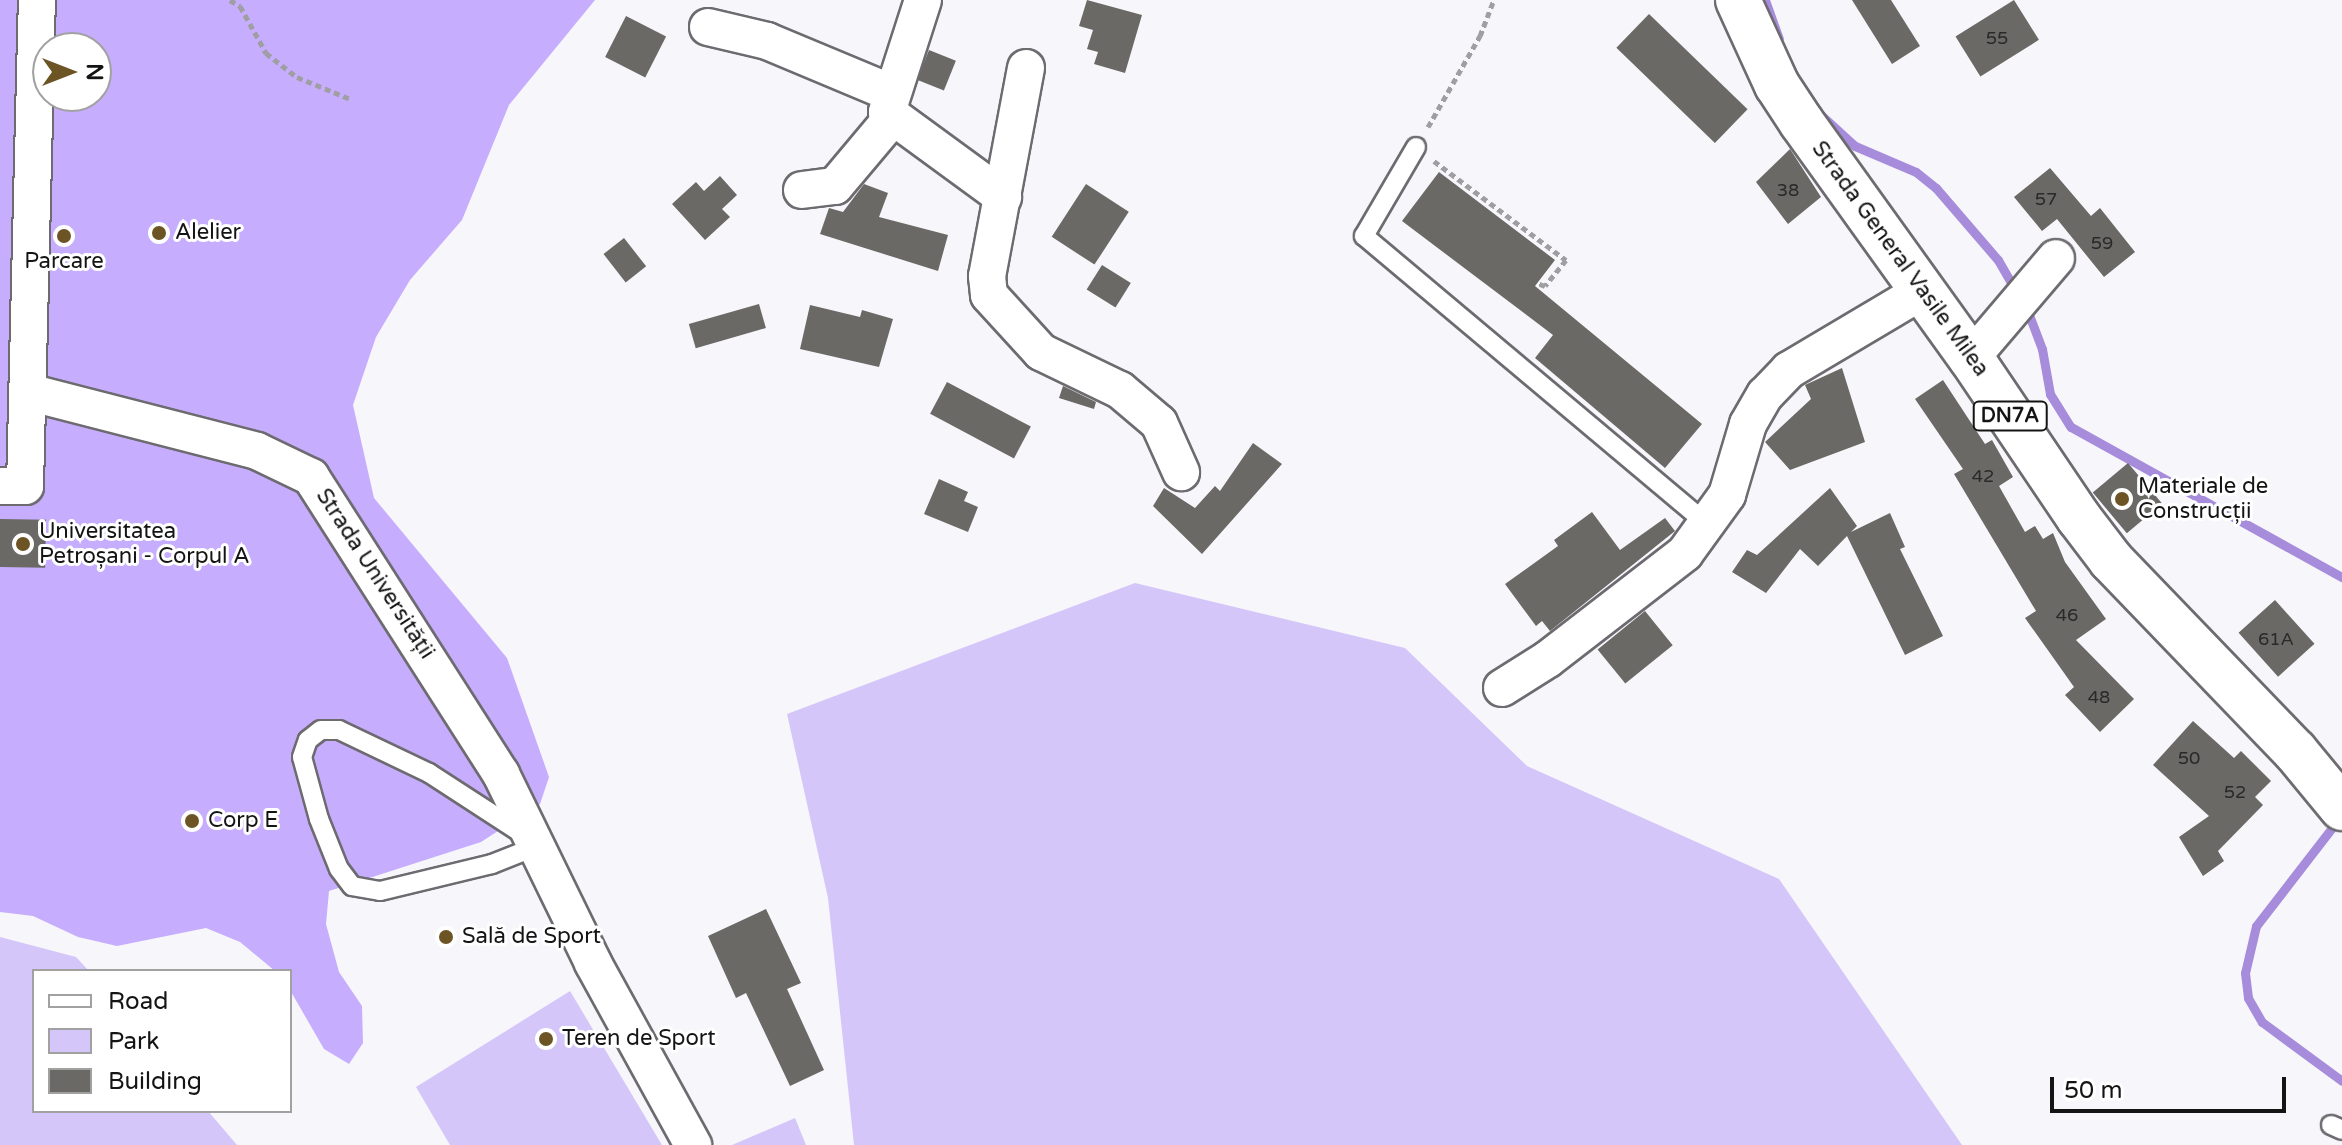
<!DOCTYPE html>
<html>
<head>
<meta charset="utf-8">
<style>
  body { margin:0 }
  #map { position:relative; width:2342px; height:1145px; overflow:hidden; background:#f7f6fb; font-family:"Varela Round",sans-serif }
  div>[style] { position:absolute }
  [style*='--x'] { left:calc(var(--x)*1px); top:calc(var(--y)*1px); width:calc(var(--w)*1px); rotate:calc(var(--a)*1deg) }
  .green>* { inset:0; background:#d5c6f9 }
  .forest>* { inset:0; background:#c7adfe }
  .stream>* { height:9px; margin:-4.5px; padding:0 4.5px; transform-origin:4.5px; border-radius:4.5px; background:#a68cdb }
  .building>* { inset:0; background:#6b6965; transform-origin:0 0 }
  .path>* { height:5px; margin-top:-2.5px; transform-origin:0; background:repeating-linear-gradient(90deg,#9f9ea2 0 6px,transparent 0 10px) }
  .roads { filter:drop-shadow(2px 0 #6d6b70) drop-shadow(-2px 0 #6d6b70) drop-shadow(0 2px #6d6b70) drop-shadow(0 -2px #6d6b70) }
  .service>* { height:18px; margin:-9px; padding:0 9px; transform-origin:9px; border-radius:9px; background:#fff }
  .minor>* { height:36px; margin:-18px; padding:0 18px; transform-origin:18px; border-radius:18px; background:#fff }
  .primary>* { height:44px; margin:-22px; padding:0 22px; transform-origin:22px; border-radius:22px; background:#fff }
  .dots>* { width:22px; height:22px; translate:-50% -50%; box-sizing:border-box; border:4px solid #fff; border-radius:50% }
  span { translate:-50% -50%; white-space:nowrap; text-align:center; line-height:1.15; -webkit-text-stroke:6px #fff; paint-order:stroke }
  .number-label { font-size:18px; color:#2a2929 }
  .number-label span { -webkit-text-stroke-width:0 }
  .shield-label span { padding:2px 6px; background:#fff; border:2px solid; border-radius:6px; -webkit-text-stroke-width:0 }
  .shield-label { font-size:20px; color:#141415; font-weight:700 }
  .poi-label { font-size:22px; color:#141415 }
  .left { translate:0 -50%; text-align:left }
  .street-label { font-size:22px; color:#141415 }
  .legend { position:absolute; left:32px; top:969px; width:260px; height:144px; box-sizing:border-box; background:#fff; border:2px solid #a1a1a1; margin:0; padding:10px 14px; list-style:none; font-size:24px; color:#141415 }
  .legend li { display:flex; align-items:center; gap:16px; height:40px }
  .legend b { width:40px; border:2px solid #a1a1a1 }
  .north { position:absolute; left:32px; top:32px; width:80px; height:80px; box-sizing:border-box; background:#fff; border:2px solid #a1a1a1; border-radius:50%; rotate:90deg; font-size:22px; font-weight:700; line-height:32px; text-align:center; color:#141415 }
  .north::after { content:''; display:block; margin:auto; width:28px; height:36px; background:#6d5425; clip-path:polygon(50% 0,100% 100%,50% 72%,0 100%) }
  .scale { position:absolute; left:2050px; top:1077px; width:236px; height:36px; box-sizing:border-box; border:4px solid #141415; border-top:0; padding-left:10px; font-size:24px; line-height:28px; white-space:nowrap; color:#141415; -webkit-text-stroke:6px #fff; paint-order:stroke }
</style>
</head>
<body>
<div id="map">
  <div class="green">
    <div style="clip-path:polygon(1135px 583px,1405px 648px,1527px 766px,1779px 879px,1962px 1145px,854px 1145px,828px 898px,787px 714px)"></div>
    <div style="clip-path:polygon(0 937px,76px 957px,89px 971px,34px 971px,34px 1111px,208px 1111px,237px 1145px,0 1145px)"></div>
    <div style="clip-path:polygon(570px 991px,662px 1145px,450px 1145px,416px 1087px)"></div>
    <div style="clip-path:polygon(795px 1118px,806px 1145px,732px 1145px)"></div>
  </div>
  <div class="forest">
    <div style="clip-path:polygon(evenodd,0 0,595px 0,509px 105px,462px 220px,410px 280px,376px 337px,353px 405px,374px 498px,507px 658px,549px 777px,540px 804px,481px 842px,329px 891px,326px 924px,339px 972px,362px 1006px,363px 1043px,349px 1064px,324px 1049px,290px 990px,290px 971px,275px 971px,240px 942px,206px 928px,117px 946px,78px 937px,33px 916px,0 912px,0 0,48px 48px,96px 48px,96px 96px,48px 96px,48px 48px)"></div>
  </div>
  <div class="stream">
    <div style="--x:1765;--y:0;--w:41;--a:70.3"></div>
    <div style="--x:1821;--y:115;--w:46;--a:42.4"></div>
    <div style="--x:1855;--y:146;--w:66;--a:23.1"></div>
    <div style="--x:1916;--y:172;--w:26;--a:39"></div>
    <div style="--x:1936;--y:188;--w:95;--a:49.3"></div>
    <div style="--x:1998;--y:260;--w:36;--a:60"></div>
    <div style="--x:2026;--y:307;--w:45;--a:69.1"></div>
    <div style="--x:2042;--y:349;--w:46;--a:79.9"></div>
    <div style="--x:2050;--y:394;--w:39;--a:58"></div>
    <div style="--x:2071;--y:427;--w:310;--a:29"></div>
    <div style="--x:2338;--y:820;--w:134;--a:127.7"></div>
    <div style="--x:2256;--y:926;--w:48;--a:103.2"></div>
    <div style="--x:2245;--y:973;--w:25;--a:83"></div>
    <div style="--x:2248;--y:998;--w:28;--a:60"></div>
    <div style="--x:2262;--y:1022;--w:99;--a:36.4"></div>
  </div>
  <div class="building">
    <div style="clip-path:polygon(1087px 0,1142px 15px,1125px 73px,1094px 64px,1098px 52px,1087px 49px,1093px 30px,1079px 26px)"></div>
    <div style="clip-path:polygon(1852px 0,1891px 0,1920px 46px,1892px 64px)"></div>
    <div style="left:2014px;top:0;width:47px;height:69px;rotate:58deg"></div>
    <div style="left:1649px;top:14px;width:137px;height:47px;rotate:44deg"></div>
    <div style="left:626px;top:16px;width:45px;height:46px;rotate:27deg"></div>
    <div style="left:929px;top:50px;width:29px;height:32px;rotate:22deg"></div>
    <div style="clip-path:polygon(1790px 149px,1821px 197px,1788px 224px,1756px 182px)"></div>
    <div style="clip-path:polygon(2050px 168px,2091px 216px,2100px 208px,2135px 252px,2104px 277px,2057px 219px,2042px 231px,2014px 197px)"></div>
    <div style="clip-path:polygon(1439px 172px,1555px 260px,1535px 286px,1702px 424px,1665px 468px,1535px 358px,1553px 335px,1402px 221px)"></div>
    <div style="clip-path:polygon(720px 176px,737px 195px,722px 209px,730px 217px,705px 240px,672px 204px,696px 182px,704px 191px)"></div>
    <div style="clip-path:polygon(864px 184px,888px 193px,879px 217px,948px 235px,938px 271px,820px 234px,829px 208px,843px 212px)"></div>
    <div style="left:1086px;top:184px;width:51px;height:63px;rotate:33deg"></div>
    <div style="left:624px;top:238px;width:36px;height:26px;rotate:52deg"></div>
    <div style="left:1102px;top:265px;width:34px;height:29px;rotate:32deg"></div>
    <div style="left:759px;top:304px;width:25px;height:73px;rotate:74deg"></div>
    <div style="clip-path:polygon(810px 305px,860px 317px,862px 310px,893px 319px,879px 367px,800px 349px)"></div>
    <div style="clip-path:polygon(1842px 368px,1865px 442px,1790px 470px,1765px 442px,1811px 399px,1805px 385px)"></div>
    <div style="clip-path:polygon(1943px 380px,1985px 444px,1992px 440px,2013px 477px,1999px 486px,2025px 532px,2035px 526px,2043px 539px,2053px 533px,2065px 562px,2106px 619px,2076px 640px,2134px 699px,2100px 732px,2065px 695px,2074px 687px,2025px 618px,2036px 611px,1954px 474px,1963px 469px,1915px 399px)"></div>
    <div style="left:947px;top:382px;width:95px;height:36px;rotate:28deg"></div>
    <div style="clip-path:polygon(1063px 386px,1096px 402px,1094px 409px,1059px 398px)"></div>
    <div style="clip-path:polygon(1253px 443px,1282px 464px,1202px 554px,1153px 506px,1164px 488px,1195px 508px,1215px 486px,1220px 491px)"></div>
    <div style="left:2128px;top:463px;width:53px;height:46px;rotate:50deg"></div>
    <div style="clip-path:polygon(939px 479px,968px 492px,964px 501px,978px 507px,968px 532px,924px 514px)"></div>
    <div style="clip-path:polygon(1830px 488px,1857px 526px,1851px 532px,1890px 513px,1905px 547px,1900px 549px,1943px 636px,1905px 655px,1847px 536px,1818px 566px,1800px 549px,1766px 593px,1732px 572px,1747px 550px,1757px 555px)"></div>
    <div style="clip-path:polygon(1592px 512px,1620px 550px,1665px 518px,1675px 531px,1550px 631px,1542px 621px,1536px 626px,1505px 584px,1558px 546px,1554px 540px)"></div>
    <div style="left:0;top:519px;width:46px;height:48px;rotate:1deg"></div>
    <div style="left:2275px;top:600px;width:59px;height:49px;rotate:48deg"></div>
    <div style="left:1645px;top:611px;width:44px;height:61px;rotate:51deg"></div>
    <div style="clip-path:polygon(2193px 721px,2234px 758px,2241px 751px,2271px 781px,2255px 797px,2263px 805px,2218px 851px,2224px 861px,2203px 876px,2179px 837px,2209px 816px,2153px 765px)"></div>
    <div style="clip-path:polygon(766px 909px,801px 983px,787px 989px,824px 1070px,790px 1086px,746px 993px,736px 998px,708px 936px)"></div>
  </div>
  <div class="path">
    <div style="--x:230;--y:0;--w:12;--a:31"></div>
    <div style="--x:240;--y:6;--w:54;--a:61"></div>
    <div style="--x:266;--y:53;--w:39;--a:38"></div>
    <div style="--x:297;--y:77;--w:57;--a:22.5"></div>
    <div style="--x:1428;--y:127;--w:105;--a:-60.3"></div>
    <div style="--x:1480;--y:36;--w:39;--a:-69"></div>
    <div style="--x:1434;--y:161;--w:165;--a:36.9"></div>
    <div style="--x:1566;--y:260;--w:33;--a:129"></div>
    <div style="--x:1545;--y:286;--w:9;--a:-159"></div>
  </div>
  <div class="roads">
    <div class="service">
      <div style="--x:1416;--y:147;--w:103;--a:120.3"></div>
      <div style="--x:1364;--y:236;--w:450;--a:40"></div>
      <div style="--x:321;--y:730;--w:18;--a:0"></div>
      <div style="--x:339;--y:730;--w:100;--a:25.5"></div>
      <div style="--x:429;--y:773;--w:132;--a:33"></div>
      <div style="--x:540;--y:845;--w:52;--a:158.4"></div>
      <div style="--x:492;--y:864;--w:115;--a:166.4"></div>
      <div style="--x:380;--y:891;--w:28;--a:-170"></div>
      <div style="--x:352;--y:886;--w:21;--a:-127"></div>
      <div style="--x:339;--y:869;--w:54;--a:-111.8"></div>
      <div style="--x:319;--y:819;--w:64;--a:-105.3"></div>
      <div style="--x:302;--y:757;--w:18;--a:-71"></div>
      <div style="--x:308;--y:740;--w:16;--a:-38"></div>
      <div style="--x:2331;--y:1125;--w:12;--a:24"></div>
    </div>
    <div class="minor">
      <div style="--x:923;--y:0;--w:118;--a:107.8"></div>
      <div style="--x:887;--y:112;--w:144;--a:36.2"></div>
      <div style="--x:708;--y:27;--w:61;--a:13.3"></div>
      <div style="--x:767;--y:41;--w:132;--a:22.7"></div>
      <div style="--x:1026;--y:68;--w:212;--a:100.6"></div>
      <div style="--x:987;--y:276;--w:19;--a:84"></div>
      <div style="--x:989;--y:295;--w:77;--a:47.6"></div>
      <div style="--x:1041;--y:352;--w:88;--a:25.7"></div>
      <div style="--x:1120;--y:390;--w:51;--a:40.2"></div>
      <div style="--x:1159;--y:423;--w:54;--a:65.8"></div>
      <div style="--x:802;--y:190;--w:33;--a:-7"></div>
      <div style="--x:835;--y:186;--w:89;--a:-50"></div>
      <div style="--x:1971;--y:358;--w:131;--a:-49.6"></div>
      <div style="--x:28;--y:392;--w:236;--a:14.4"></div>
      <div style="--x:257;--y:451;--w:60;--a:25.7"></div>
      <div style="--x:311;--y:477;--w:353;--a:57.4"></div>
      <div style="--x:501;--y:774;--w:210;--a:64"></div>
      <div style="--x:593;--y:963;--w:208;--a:61.2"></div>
      <div style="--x:0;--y:486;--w:25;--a:0"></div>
      <div style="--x:25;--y:486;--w:486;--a:-88.6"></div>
      <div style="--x:1502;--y:688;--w:54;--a:-32.2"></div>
      <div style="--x:1548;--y:659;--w:173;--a:-37.7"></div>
      <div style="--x:1685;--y:553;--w:72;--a:-54.1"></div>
      <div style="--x:1727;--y:495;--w:74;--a:-73.5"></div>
      <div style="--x:1748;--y:424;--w:34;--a:-60"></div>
      <div style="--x:1765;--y:395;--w:35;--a:-46"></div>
      <div style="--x:1789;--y:370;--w:157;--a:-30.7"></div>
    </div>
    <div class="primary">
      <div style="--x:1738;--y:0;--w:94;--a:65.4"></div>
      <div style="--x:1777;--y:85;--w:45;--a:56.7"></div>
      <div style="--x:1802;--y:123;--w:289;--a:54.3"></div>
      <div style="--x:1971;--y:358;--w:193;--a:56"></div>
      <div style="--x:2079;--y:518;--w:53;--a:52.7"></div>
      <div style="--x:2111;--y:560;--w:265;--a:46.1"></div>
      <div style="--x:2295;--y:751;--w:74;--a:50.5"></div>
    </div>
  </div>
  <div class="dots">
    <div style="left:159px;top:233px;background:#6d5425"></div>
    <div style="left:64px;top:236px;background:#6d5425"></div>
    <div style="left:2122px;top:499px;background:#6d5425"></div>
    <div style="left:23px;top:544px;background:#6d5425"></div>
    <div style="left:192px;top:821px;background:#6d5425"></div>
    <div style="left:446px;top:937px;background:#6d5425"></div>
    <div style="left:546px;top:1039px;background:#6d5425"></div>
  </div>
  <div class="number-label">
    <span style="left:1997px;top:38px">55</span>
    <span style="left:1788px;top:190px">38</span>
    <span style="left:2046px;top:199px">57</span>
    <span style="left:2102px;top:243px">59</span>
    <span style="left:1983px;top:476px">42</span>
    <span style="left:2067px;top:615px">46</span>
    <span style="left:2276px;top:639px">61A</span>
    <span style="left:2099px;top:697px">48</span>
    <span style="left:2189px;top:758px">50</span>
    <span style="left:2235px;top:792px">52</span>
  </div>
  <div class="shield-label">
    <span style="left:2010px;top:416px">DN7A</span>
  </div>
  <div class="poi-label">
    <span class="left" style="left:175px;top:233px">Alelier</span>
    <span style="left:64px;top:262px">Parcare</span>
    <span class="left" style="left:2138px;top:499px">Materiale de<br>Construcții</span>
    <span class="left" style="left:39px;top:544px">Universitatea<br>Petroșani - Corpul A</span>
    <span class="left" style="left:208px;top:821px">Corp E</span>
    <span class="left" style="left:462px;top:937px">Sală de Sport</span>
    <span class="left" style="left:562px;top:1039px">Teren de Sport</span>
  </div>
  <div class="street-label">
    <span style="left:1900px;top:259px;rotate:54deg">Strada General Vasile Milea</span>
    <span style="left:375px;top:574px;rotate:57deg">Strada Universității</span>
  </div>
  <ul class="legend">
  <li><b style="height:10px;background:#fff"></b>Road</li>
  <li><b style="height:22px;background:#d5c6f9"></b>Park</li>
  <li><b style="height:22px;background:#6b6965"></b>Building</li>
  </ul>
  <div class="north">N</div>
  <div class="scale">50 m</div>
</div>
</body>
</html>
